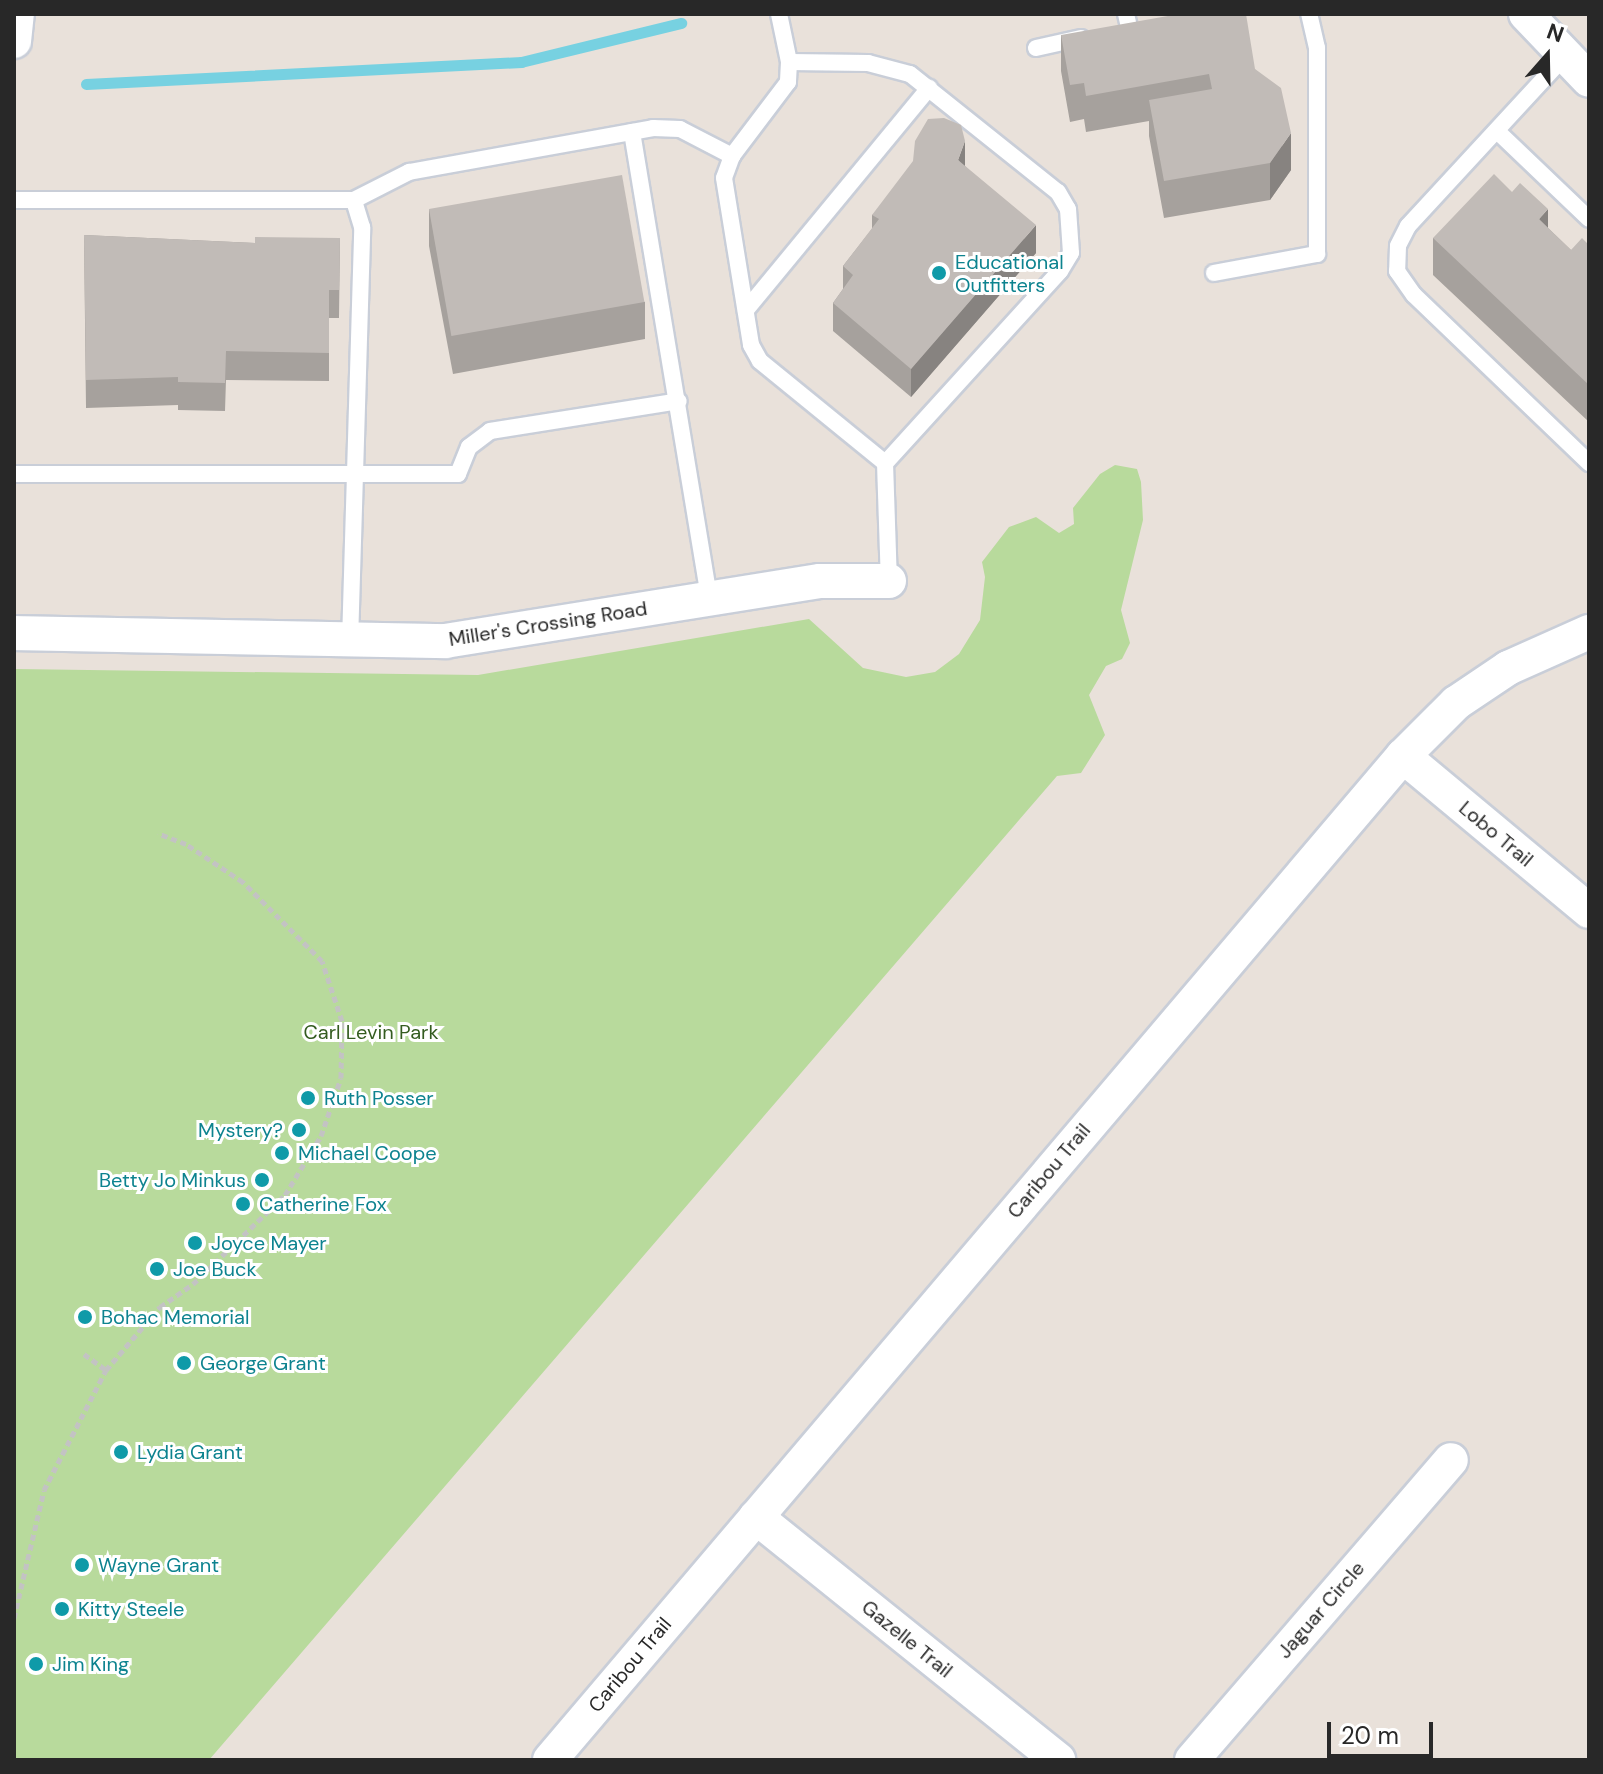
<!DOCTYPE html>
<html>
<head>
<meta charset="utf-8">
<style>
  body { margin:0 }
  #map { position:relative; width:1603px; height:1774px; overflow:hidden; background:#e9e1da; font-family:"DM Sans",sans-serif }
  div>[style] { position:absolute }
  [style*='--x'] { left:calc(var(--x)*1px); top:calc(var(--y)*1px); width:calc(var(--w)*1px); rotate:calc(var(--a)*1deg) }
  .green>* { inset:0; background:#b8da9c }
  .stream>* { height:11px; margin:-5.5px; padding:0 5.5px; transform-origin:5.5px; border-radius:5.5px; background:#77d1e1 }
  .path>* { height:5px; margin-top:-2.5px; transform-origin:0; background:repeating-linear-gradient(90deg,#c3c3c3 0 6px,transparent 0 10px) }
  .roads { filter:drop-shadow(2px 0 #c9ced8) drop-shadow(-2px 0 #c9ced8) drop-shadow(0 2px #c9ced8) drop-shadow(0 -2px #c9ced8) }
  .service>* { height:16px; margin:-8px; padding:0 8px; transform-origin:8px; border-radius:8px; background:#fff }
  .minor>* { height:34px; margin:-17px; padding:0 17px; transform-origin:17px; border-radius:17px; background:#fff }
  .wall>* { inset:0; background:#a6a19d }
  .shaded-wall>* { inset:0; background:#878380 }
  .building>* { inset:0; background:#c1bbb7; transform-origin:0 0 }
  .dots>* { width:22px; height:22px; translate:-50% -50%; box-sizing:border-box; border:4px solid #fff; border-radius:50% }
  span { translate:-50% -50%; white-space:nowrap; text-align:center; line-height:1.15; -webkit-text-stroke:6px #fff; paint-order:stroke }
  .culture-label { font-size:20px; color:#0d838f }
  .left { translate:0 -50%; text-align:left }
  .right { translate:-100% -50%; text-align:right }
  .street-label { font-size:20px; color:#282828 }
  .park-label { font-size:20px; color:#345c20 }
  .frame { position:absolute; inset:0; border:16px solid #282828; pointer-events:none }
  .north { position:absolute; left:1507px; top:16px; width:80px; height:80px; -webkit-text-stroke:6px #fff; paint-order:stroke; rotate:20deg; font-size:22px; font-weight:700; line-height:32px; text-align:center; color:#282828 }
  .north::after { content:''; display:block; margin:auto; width:28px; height:36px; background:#282828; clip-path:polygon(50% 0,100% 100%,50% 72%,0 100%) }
  .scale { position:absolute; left:1327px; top:1722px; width:106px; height:36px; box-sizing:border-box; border:4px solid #282828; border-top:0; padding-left:10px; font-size:24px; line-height:28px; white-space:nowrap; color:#282828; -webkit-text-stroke:6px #fff; paint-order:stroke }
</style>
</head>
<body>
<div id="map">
  <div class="green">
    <div style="clip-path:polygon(1115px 465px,1137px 469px,1141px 482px,1143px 520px,1121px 610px,1130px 643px,1122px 659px,1106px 666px,1089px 695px,1105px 735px,1081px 773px,1057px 776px,209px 1760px,14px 1760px,14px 669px,478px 675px,809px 619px,863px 668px,906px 677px,935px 672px,959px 654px,980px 620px,985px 577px,982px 562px,1009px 527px,1036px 517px,1059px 533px,1074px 524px,1073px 508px,1100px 474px)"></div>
  </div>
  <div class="stream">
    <div style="--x:86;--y:84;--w:436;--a:-2.9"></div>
    <div style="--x:521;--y:62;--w:165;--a:-13.7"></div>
  </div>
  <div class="path">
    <div style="--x:84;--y:1354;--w:27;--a:36"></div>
    <div style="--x:14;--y:1618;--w:131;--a:-76.8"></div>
    <div style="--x:44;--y:1490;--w:135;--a:-62.7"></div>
    <div style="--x:106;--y:1370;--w:83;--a:-49.4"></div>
    <div style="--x:160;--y:1307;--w:40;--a:-34.9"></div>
    <div style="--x:193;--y:1284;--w:128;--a:-44.1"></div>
    <div style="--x:285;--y:1195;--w:69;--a:-58.6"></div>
    <div style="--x:321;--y:1136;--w:61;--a:-71"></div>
    <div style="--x:341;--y:1078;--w:57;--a:-89"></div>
    <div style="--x:342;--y:1021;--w:63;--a:-108.4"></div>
    <div style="--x:322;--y:961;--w:112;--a:-135"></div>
    <div style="--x:243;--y:882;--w:69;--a:-146.3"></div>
    <div style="--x:186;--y:844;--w:30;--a:-159"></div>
  </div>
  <div class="roads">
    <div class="service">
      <div style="--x:779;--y:14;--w:49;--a:78.2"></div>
      <div style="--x:789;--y:62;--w:20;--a:93"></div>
      <div style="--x:788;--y:82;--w:93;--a:127.1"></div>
      <div style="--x:732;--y:156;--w:23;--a:110"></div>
      <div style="--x:724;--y:178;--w:169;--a:80.8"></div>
      <div style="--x:751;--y:345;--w:18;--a:61"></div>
      <div style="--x:760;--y:361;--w:161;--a:39.2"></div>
      <div style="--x:885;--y:463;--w:118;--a:88.1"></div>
      <div style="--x:1126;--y:14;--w:13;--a:77"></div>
      <div style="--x:1036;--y:48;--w:46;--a:-12.5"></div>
      <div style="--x:1564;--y:57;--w:230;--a:132.7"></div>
      <div style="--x:1408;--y:226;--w:22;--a:117"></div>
      <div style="--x:1398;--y:246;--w:25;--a:92"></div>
      <div style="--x:1397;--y:271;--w:29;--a:55"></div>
      <div style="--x:1414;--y:295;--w:243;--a:43.8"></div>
      <div style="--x:789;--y:62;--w:79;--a:0.7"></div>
      <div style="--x:868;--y:63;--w:43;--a:14.7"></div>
      <div style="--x:910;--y:74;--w:189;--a:38.6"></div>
      <div style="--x:1058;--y:192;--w:20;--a:60"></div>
      <div style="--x:1068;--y:209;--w:44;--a:86.1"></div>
      <div style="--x:1071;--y:253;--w:21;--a:121"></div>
      <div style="--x:1060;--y:271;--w:260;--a:132.3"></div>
      <div style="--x:1497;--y:131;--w:127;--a:43.7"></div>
      <div style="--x:632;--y:132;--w:471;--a:80.6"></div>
      <div style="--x:14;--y:200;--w:340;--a:0"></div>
      <div style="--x:354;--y:200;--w:62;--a:-27"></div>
      <div style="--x:409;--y:172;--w:248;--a:-10.2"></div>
      <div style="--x:653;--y:128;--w:27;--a:2"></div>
      <div style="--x:680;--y:129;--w:59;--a:27.4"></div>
      <div style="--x:1214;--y:273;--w:105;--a:-10.5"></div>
      <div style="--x:1317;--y:254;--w:206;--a:-90"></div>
      <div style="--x:1317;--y:48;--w:35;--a:-103"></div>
      <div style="--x:746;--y:310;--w:288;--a:-50.5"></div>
      <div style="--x:14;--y:474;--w:444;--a:0"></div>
      <div style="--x:458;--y:474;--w:29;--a:-68"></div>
      <div style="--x:469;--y:447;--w:26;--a:-37"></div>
      <div style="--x:490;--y:431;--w:191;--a:-9"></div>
      <div style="--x:350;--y:642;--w:415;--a:-88.3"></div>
      <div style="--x:362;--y:227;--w:28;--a:-107"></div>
    </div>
    <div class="minor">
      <div style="--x:1526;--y:14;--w:91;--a:46.3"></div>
      <div style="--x:14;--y:41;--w:27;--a:-84"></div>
      <div style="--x:14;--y:633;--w:431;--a:1.1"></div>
      <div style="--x:445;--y:641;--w:380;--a:-9.1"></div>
      <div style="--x:820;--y:581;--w:69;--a:0"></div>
      <div style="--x:1403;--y:756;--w:242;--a:39.8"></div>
      <div style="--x:756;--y:1517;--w:388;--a:38.8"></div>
      <div style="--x:550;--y:1760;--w:1317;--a:-49.65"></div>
      <div style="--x:1403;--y:756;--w:75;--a:-45"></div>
      <div style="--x:1456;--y:703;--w:63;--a:-33.9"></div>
      <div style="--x:1508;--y:668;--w:89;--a:-24"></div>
      <div style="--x:1192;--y:1760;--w:396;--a:-49.2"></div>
    </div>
  </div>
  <div class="wall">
    <div style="clip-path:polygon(1061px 35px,1255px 69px,1291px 170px,1270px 200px,1164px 218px,1149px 136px,1149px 121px,1086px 132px,1084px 119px,1070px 122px,1061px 71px)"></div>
    <div style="clip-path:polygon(965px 166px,1036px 253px,911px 397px,833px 331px,833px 303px,843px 289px,843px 266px,872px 229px,872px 215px)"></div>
    <div style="clip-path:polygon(429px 209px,645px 302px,645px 339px,453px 374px,429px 246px)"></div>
    <div style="clip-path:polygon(1548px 228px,1571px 250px,1589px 245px,1589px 422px,1433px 275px,1433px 238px)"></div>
    <div style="clip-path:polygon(84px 235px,255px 243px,340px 238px,339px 318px,329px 318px,329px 381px,226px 380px,225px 411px,178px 410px,178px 405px,86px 408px)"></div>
  </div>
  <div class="shaded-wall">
    <div style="clip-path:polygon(1291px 133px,1291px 170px,1270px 200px,1270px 163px)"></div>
    <div style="clip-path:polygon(965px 141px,965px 169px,958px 160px)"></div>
    <div style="clip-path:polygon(1548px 209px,1548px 246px,1539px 219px)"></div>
    <div style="clip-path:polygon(1036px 225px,1036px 253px,911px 397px,911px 369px)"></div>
  </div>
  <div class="building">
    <div style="clip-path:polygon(1179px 14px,1246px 14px,1255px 69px,1281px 88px,1291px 133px,1270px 163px,1164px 181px,1149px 100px,1212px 89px,1209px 74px,1086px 96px,1084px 83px,1070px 85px,1061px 35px)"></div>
    <div style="clip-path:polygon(944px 118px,961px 125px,965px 141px,958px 160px,1036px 225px,911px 369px,833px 303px,853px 275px,843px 266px,879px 219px,872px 215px,913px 161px,915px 141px,928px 119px)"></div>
    <div style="clip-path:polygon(1494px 174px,1512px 192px,1520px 183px,1548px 209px,1539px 219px,1571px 250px,1582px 238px,1589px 245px,1589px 385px,1433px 238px)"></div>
    <div style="left:622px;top:175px;width:129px;height:196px;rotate:80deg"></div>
    <div style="clip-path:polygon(84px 235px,255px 243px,255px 237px,340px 238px,339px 290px,329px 290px,329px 353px,226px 351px,225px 383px,178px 382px,178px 377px,86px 380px)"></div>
  </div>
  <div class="dots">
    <div style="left:939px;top:273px;background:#0f9aa8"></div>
    <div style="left:308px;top:1098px;background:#0f9aa8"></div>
    <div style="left:299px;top:1130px;background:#0f9aa8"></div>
    <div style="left:282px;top:1153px;background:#0f9aa8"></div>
    <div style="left:262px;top:1180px;background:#0f9aa8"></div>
    <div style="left:243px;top:1204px;background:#0f9aa8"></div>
    <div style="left:195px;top:1243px;background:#0f9aa8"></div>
    <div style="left:157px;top:1269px;background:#0f9aa8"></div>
    <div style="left:85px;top:1317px;background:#0f9aa8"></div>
    <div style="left:184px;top:1363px;background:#0f9aa8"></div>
    <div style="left:121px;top:1452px;background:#0f9aa8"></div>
    <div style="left:82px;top:1565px;background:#0f9aa8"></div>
    <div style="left:62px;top:1609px;background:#0f9aa8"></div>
    <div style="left:36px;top:1664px;background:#0f9aa8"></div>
  </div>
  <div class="culture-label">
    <span class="left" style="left:955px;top:274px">Educational<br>Outfitters</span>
    <span class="left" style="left:324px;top:1098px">Ruth Posser</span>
    <span class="right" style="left:283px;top:1130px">Mystery?</span>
    <span class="left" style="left:298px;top:1153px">Michael Coope</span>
    <span class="right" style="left:246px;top:1180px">Betty Jo Minkus</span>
    <span class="left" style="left:259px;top:1204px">Catherine Fox</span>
    <span class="left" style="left:211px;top:1243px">Joyce Mayer</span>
    <span class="left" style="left:173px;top:1269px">Joe Buck</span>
    <span class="left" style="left:101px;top:1317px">Bohac Memorial</span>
    <span class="left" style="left:200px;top:1363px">George Grant</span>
    <span class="left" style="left:137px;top:1452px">Lydia Grant</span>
    <span class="left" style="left:98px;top:1565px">Wayne Grant</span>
    <span class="left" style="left:78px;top:1609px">Kitty Steele</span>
    <span class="left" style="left:52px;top:1664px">Jim King</span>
  </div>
  <div class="street-label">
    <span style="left:548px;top:624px;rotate:-9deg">Miller's Crossing Road</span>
    <span style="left:1496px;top:834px;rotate:40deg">Lobo Trail</span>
    <span style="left:1049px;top:1171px;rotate:-50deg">Caribou Trail</span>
    <span style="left:1321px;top:1610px;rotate:-49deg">Jaguar Circle</span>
    <span style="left:907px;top:1639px;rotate:39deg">Gazelle Trail</span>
    <span style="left:630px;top:1665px;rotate:-50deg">Caribou Trail</span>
  </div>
  <div class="park-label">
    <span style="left:371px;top:1032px">Carl Levin Park</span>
  </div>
  <div class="frame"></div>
  <div class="north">N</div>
  <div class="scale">20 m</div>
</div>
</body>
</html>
